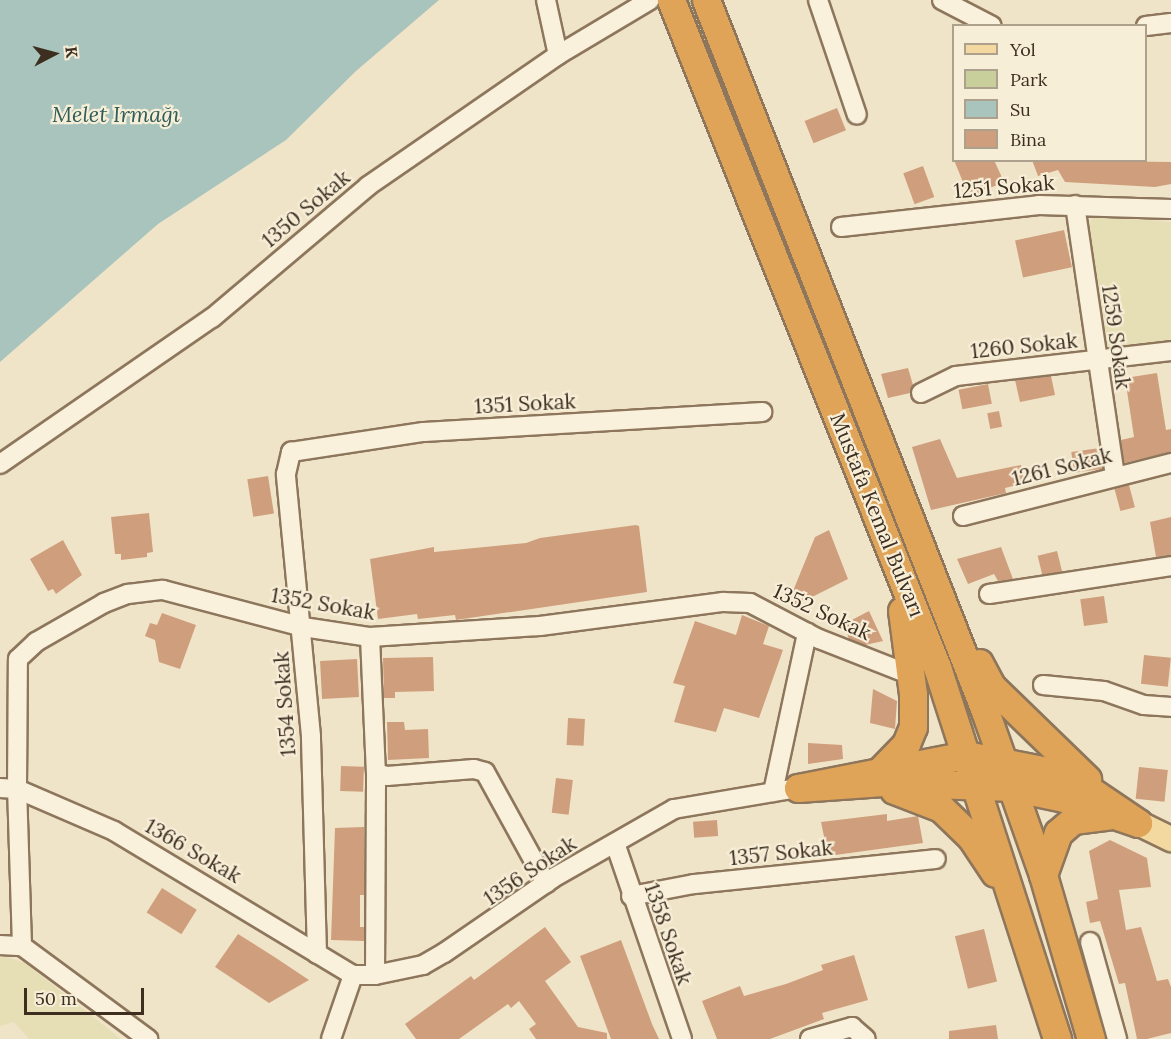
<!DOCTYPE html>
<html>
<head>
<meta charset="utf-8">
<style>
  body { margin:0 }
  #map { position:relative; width:1171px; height:1039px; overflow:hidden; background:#f0e4c8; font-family:Lora,serif }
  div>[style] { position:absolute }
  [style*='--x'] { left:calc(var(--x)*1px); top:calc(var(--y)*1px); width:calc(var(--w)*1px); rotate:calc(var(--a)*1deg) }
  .farmland>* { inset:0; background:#e6deb5 }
  .green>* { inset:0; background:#c9cf9b }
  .water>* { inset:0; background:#a9c4bc }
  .building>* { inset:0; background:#cf9f7d; transform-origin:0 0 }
  .roads { filter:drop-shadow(2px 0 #8d765c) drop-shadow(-2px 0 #8d765c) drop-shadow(0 2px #8d765c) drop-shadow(0 -2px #8d765c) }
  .minor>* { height:18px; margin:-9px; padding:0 9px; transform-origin:9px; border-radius:9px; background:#faf1dc }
  .major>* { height:24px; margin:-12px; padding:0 12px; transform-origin:12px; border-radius:12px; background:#f3d9a0 }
  .highway>* { height:27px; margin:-13.5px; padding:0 13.5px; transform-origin:13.5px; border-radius:13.5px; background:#e0a458 }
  span { translate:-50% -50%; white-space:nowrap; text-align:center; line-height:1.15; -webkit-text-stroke:4.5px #f7eed8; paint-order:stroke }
  .street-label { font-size:21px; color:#3d2e20 }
  .water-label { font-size:22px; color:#2f5d5a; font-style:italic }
  .legend { position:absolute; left:952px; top:24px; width:195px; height:138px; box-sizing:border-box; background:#f7eed8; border:2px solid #ada18e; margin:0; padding:8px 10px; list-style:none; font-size:18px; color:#3d2e20 }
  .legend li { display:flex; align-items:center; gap:12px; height:30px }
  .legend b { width:30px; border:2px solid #ada18e }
  .north { position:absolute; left:24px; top:24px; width:60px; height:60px; -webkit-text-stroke:4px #f7eed8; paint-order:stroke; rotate:84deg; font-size:16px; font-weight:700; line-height:24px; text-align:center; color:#3d2e20 }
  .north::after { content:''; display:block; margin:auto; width:21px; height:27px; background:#3d2e20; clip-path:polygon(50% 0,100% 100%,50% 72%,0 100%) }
  .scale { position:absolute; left:24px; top:988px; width:120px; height:27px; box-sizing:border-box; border:3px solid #3d2e20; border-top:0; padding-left:8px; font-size:18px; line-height:21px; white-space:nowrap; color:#3d2e20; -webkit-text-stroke:4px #f7eed8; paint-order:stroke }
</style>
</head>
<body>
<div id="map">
  <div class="farmland">
    <div style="clip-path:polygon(1094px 216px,1171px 222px,1171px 341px,1115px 350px,1106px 345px,1099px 334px,1089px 223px)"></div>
    <div style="clip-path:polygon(0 955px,25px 963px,121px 1039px,29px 1039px,14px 1022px,0 1026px)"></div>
  </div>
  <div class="green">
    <div style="clip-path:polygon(684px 0,698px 0,982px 727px,972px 730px,903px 536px,853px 408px,836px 381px)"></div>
  </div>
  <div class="water">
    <div style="clip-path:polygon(0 0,439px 0,356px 71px,286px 140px,158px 224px,0 362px)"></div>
  </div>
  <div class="building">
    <div style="left:837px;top:108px;width:24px;height:35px;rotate:68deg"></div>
    <div style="clip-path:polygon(954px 160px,994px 160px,1004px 182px,969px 197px)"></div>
    <div style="clip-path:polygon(1032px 160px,1171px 162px,1171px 184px,1155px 187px,1065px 182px,1058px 170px,1038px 176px)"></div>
    <div style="left:923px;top:166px;width:33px;height:21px;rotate:70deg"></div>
    <div style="left:1064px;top:230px;width:38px;height:50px;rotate:78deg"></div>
    <div style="clip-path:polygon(908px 368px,913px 385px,910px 393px,888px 398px,881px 374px)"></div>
    <div style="clip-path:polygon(1157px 373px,1166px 430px,1171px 429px,1171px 452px,1124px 463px,1121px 440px,1134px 437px,1125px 378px)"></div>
    <div style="clip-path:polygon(1051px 376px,1055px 395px,1020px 402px,1015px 380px)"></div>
    <div style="left:988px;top:384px;width:20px;height:30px;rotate:79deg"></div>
    <div style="left:999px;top:411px;width:16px;height:12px;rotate:79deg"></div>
    <div style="clip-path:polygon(940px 439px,957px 478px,1021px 465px,1025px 483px,1005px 488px,1006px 493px,931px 510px,912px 447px)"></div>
    <div style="left:1100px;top:448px;width:21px;height:29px;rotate:82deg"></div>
    <div style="left:268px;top:476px;width:38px;height:21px;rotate:81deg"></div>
    <div style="left:1129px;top:485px;width:23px;height:15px;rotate:75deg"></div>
    <div style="clip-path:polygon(149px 513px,153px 552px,147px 553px,147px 557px,121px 560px,121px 554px,115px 554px,111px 517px)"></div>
    <div style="clip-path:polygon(1171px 517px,1171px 555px,1156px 557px,1150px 522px)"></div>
    <div style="clip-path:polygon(636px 525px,639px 526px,647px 592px,456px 620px,455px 615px,418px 619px,417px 614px,378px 619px,370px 559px,434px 547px,434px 552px,526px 543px,540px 538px)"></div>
    <div style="clip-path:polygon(829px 530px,848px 579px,796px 605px,784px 594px,793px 591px,815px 537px)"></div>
    <div style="clip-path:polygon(63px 540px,82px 575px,56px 594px,53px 589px,48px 591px,30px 559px)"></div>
    <div style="clip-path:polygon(1001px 547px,1013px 579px,998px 581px,994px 574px,968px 584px,957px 559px)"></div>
    <div style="left:1057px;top:551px;width:21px;height:20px;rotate:76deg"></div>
    <div style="left:1104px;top:596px;width:27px;height:24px;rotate:82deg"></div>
    <div style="clip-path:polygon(869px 611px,883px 641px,865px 645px,849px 639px,844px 624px)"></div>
    <div style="clip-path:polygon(162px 613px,196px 625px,180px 669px,159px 662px,155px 640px,145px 636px,150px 623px,157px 625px)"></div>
    <div style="clip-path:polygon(742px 615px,769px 626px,763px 644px,783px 650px,759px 718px,724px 708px,716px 732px,674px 722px,685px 686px,673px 683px,695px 621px,736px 635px)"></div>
    <div style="left:1144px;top:655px;width:27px;height:29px;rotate:6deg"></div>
    <div style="clip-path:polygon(433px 657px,434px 691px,395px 692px,395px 698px,384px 698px,383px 658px)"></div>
    <div style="left:357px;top:659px;width:38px;height:37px;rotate:87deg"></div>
    <div style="clip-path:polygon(873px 689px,897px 701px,895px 729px,870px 723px)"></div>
    <div style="left:568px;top:718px;width:17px;height:27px;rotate:3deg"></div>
    <div style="clip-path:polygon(387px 722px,404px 722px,405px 730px,428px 729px,429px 758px,388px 760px)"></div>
    <div style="clip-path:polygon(808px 743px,842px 745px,843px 759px,808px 764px)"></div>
    <div style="left:341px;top:766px;width:23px;height:25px;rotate:2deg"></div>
    <div style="left:1139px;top:767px;width:29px;height:32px;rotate:6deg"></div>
    <div style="left:556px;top:778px;width:17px;height:35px;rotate:7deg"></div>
    <div style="clip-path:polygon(887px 814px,887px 821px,918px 816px,923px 843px,828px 856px,821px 822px)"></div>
    <div style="left:717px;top:820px;width:16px;height:24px;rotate:86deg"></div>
    <div style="clip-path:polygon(364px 827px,364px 895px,360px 895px,360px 927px,364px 927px,364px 941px,331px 940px,335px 828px)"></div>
    <div style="clip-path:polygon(1110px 840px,1147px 858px,1151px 887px,1119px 890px,1126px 930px,1141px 927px,1157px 981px,1168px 979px,1171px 987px,1171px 1033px,1147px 1039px,1137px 1039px,1125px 983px,1119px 984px,1100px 921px,1090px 923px,1086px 902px,1098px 899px,1089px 851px)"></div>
    <div style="left:162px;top:888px;width:41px;height:29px;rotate:32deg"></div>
    <div style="clip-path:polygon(545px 927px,571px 962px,545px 981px,578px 1027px,607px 1033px,607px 1039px,536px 1039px,529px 1029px,536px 1024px,519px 1001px,511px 1008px,508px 1004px,459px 1039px,416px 1039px,405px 1024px,471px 976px,474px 980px)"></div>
    <div style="left:984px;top:929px;width:54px;height:30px;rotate:76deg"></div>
    <div style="clip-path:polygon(238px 934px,276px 958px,309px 980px,269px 1003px,215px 967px)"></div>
    <div style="clip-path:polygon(621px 940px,652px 1024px,659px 1039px,611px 1039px,580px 956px)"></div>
    <div style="clip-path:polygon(854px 955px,868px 1000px,822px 1013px,824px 1019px,770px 1039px,717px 1039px,702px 1001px,740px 986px,744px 996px,786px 984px,823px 970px,821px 965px)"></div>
    <div style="clip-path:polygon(996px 1025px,998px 1039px,949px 1039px,949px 1031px)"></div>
  </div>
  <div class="roads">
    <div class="minor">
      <div style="--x:546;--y:0;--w:56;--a:77.7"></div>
      <div style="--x:818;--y:0;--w:121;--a:71.3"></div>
      <div style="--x:942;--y:0;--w:56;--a:27.5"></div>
      <div style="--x:1146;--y:26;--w:25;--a:-7"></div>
      <div style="--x:1075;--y:205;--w:274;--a:81.6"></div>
      <div style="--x:841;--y:227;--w:199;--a:-6.3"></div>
      <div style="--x:1039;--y:205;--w:132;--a:1.7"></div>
      <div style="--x:921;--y:393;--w:39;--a:-26"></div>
      <div style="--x:956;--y:376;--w:216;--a:-6.6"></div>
      <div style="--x:0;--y:464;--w:257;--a:-34.6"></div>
      <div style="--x:212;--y:318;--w:204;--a:-40.2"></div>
      <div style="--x:368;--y:186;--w:231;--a:-34.6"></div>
      <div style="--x:558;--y:55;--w:107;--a:-30.9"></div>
      <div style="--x:963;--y:516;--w:215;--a:-14.3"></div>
      <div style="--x:989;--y:594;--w:184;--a:-8.7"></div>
      <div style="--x:370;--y:637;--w:136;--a:87.5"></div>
      <div style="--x:376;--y:773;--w:11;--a:15"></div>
      <div style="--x:387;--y:776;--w:87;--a:-4.6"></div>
      <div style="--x:474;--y:769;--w:11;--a:15"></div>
      <div style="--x:485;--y:772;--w:127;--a:61.2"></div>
      <div style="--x:1043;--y:685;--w:61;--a:5.6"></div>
      <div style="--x:1104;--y:691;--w:42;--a:19.3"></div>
      <div style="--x:1144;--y:705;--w:27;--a:4"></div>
      <div style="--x:0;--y:788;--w:17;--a:3"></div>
      <div style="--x:17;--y:789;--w:106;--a:23.4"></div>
      <div style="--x:114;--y:831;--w:279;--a:31.1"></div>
      <div style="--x:353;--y:975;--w:22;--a:0"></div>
      <div style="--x:375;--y:975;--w:49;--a:-11.8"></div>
      <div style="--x:423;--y:965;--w:24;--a:-30"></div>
      <div style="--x:444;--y:953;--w:132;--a:-34.5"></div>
      <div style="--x:553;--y:878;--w:139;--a:-29.7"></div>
      <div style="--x:674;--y:809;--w:126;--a:-9.6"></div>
      <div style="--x:773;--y:792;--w:163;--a:-77.9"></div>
      <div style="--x:615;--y:843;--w:207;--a:71.1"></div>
      <div style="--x:631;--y:896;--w:64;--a:-10.8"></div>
      <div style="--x:694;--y:884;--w:243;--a:-5.9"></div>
      <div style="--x:1090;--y:942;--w:101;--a:74.4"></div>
      <div style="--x:0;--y:945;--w:22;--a:3"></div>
      <div style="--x:22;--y:946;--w:157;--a:36.4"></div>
      <div style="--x:22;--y:946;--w:157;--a:-91.8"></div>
      <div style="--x:17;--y:789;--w:130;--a:-89.6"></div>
      <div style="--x:18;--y:659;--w:25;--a:-43"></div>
      <div style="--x:36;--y:642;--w:78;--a:-29.8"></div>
      <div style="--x:104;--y:603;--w:26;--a:-21"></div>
      <div style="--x:128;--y:594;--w:35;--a:-7"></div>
      <div style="--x:163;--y:590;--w:145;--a:14.8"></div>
      <div style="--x:303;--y:627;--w:68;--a:8.5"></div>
      <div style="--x:370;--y:637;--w:170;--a:-3.7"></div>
      <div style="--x:540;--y:626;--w:185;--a:-7.5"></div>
      <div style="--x:723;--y:602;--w:27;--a:2"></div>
      <div style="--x:750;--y:603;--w:78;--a:27.6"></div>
      <div style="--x:819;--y:639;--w:99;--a:21.4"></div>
      <div style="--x:317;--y:954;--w:218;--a:-91.6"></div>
      <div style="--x:311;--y:736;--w:263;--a:-95.5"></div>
      <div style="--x:286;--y:474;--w:23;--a:-77"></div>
      <div style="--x:291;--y:452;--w:134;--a:-8.6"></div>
      <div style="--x:424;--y:432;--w:339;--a:-3.4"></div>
      <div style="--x:375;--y:975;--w:202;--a:-89.7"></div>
      <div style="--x:331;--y:1039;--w:68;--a:-71"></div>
      <div style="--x:810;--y:1039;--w:44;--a:-15.9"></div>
      <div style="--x:852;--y:1027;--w:18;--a:41"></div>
    </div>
    <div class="major">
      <div style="--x:1138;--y:823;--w:37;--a:26"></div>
    </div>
    <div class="highway">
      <div style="--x:671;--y:0;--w:718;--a:68.26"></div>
      <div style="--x:937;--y:667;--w:391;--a:72.1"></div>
      <div style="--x:706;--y:0;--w:764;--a:68.57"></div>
      <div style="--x:985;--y:711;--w:174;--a:70.5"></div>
      <div style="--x:1043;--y:875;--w:171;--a:73.7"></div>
      <div style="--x:979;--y:663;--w:26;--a:62"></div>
      <div style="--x:991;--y:686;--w:134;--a:44.1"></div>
      <div style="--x:966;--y:755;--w:88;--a:11.2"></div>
      <div style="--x:1052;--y:772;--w:26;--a:21"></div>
      <div style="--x:1076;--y:781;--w:75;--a:34.1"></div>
      <div style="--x:1138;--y:823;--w:78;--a:-161.3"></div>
      <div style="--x:1064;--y:798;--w:54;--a:-168.3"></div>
      <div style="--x:1011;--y:787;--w:128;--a:-177.8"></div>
      <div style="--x:883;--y:782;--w:85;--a:176"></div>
      <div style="--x:798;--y:788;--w:171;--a:-11.1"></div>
      <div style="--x:881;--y:770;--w:36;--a:-46"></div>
      <div style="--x:906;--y:744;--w:18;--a:-68"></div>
      <div style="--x:913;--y:727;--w:33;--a:-90"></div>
      <div style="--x:913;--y:694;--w:84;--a:-97.5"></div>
      <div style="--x:894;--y:790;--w:50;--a:21"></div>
      <div style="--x:941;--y:808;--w:42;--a:44"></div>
      <div style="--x:971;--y:837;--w:43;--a:56.3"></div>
      <div style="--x:1043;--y:875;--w:45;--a:-70.3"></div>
      <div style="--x:1058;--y:833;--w:20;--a:-41"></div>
      <div style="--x:1073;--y:820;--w:34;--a:-7"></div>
    </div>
  </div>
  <div class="street-label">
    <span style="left:1004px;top:187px;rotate:-5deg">1251 Sokak</span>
    <span style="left:306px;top:209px;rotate:-40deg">1350 Sokak</span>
    <span style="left:1116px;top:337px;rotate:82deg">1259 Sokak</span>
    <span style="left:1024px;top:346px;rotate:-6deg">1260 Sokak</span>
    <span style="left:525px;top:404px;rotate:-3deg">1351 Sokak</span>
    <span style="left:1062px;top:467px;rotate:-14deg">1261 Sokak</span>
    <span style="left:877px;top:515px;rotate:68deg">Mustafa Kemal Bulvarı</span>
    <span style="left:323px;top:604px;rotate:10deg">1352 Sokak</span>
    <span style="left:822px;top:612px;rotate:25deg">1352 Sokak</span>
    <span style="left:285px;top:704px;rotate:-94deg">1354 Sokak</span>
    <span style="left:193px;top:851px;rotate:30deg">1366 Sokak</span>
    <span style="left:781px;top:853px;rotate:-6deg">1357 Sokak</span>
    <span style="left:530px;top:871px;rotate:-34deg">1356 Sokak</span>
    <span style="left:668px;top:934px;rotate:71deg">1358 Sokak</span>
  </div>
  <div class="water-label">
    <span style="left:116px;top:115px">Melet Irmağı</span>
  </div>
  <ul class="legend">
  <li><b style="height:8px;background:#f3d9a0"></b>Yol</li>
  <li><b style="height:16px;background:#c9cf9b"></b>Park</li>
  <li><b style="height:16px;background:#a9c4bc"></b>Su</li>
  <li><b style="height:16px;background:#cf9f7d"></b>Bina</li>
  </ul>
  <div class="north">K</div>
  <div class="scale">50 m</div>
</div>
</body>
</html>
